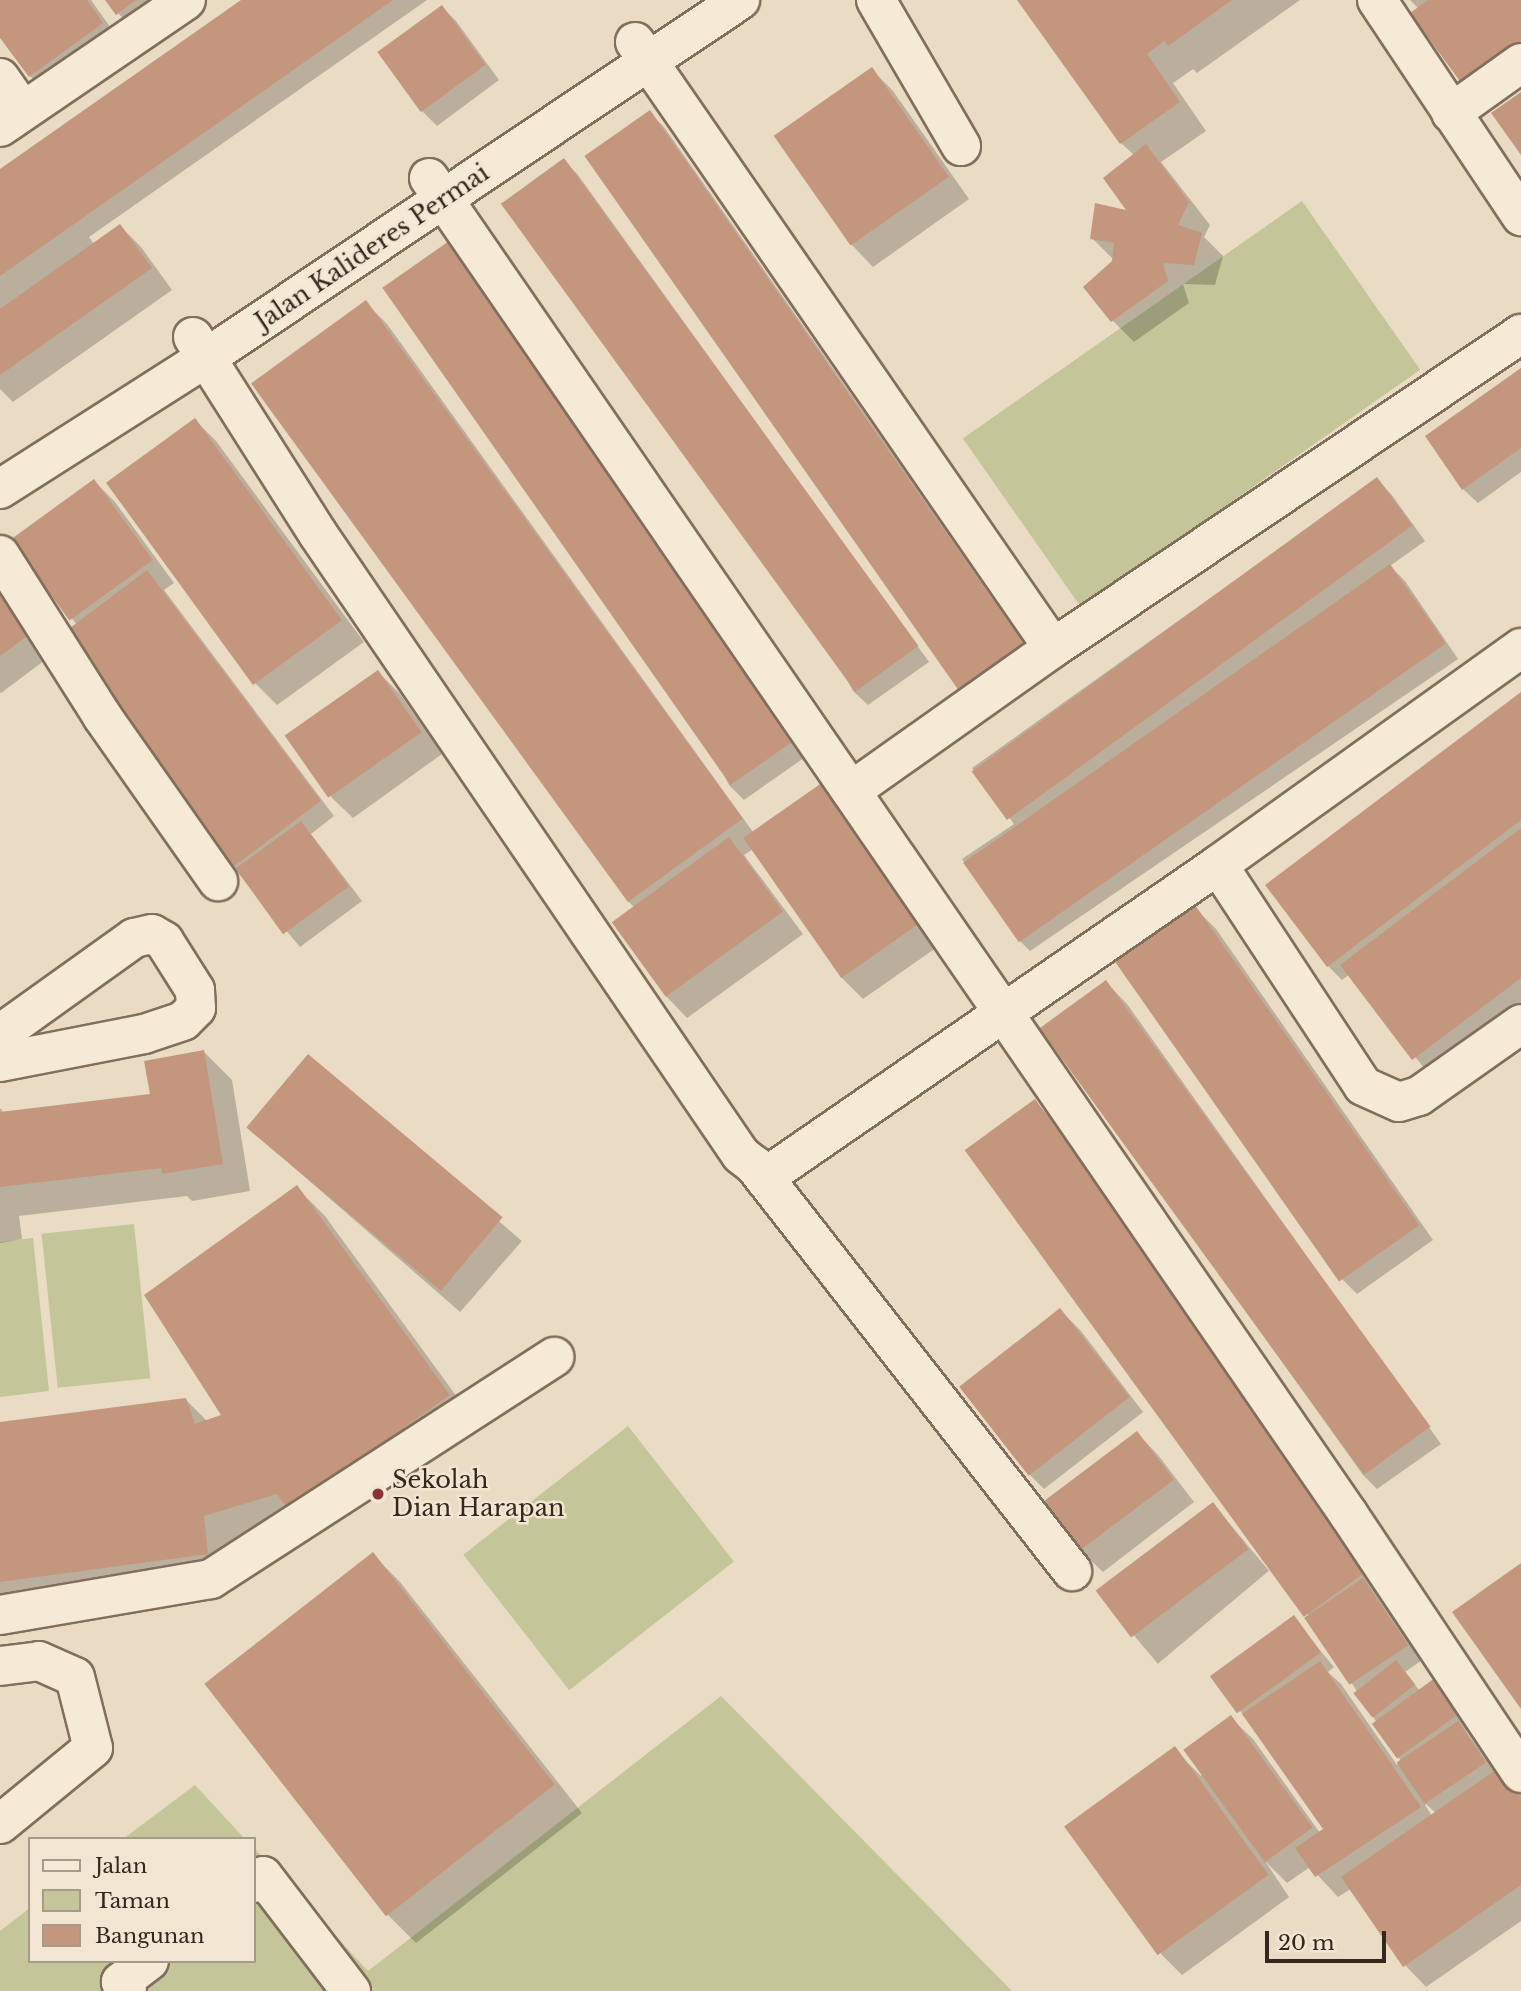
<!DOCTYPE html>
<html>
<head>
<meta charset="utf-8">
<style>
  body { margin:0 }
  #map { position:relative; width:1521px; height:1991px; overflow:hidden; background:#e9dbc4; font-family:"Libre Baskerville",serif }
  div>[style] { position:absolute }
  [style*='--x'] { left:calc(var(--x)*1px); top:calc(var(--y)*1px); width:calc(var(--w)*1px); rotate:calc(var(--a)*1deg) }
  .green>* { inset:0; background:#c4c699; transform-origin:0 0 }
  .shadow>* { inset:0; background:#0003; transform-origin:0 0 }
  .building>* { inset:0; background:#c4967d; transform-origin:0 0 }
  .roads { filter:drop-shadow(2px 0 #826e5c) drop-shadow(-2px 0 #826e5c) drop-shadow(0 2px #826e5c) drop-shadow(0 -2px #826e5c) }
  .minor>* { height:38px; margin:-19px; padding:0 19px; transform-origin:19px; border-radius:19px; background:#f5ead6 }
  .dots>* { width:19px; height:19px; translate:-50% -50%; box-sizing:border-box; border:4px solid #f2e6d3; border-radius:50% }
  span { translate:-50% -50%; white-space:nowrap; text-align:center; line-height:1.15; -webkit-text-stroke:5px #f2e6d3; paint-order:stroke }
  .street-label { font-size:24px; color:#33271f }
  .poi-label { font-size:24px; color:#33271f }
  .left { translate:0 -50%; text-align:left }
  .legend { position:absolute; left:28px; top:1837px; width:228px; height:126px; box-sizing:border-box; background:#f2e6d3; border:2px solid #a69a8b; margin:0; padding:9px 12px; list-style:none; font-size:21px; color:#33271f }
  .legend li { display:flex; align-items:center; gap:14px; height:35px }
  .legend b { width:35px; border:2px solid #a69a8b }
  .scale { position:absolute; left:1265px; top:1931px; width:121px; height:32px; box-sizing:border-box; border:4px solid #33271f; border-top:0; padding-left:9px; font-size:21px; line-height:24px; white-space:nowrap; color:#33271f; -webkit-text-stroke:5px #f2e6d3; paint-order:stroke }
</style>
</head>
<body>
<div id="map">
  <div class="green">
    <div style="left:1302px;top:201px;width:206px;height:414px;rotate:55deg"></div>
    <div style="left:134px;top:1224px;width:155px;height:93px;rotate:84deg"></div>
    <div style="clip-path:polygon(33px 1238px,49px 1391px,0 1397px,0 1242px)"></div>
    <div style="left:628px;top:1426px;width:172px;height:209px;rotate:52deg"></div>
    <div style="clip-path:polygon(721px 1696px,1012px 1991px,0 1991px,0 1931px,30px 1908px,30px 1961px,254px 1961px,254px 1848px,368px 1971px)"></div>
    <div style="clip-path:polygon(195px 1785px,245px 1839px,123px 1839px)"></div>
  </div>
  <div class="shadow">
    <div style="clip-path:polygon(0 0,91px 0,123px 45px,52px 98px,30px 76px,0 35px)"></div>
    <div style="clip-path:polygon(107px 0,170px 0,131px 28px)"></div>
    <div style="clip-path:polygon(244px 0,427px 0,89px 237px,94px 244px,120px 226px,141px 247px,172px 290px,13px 402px,0 389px,0 172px)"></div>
    <div style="clip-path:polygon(1020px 0,1300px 0,1197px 73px,1193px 69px,1173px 83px,1206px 131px,1161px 162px,1210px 225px,1204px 237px,1223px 256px,1215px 285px,1183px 284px,1189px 303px,1134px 342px,1113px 321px,1115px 261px,1092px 238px,1131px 213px,1134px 155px,1121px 143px)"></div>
    <div style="clip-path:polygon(1410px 0,1521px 0,1521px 78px,1419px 9px)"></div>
    <div style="clip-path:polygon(442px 7px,456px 21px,499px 80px,437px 126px,422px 111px)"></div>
    <div style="clip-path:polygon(871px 69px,893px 91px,969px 199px,873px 267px,852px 245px,776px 136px)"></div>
    <div style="clip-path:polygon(649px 113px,664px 127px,1040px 664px,963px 694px)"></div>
    <div style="clip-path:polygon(564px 160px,578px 175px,929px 662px,868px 705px,853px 691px)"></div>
    <div style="clip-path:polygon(452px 241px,811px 753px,744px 800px,729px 785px)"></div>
    <div style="clip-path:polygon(365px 302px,387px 324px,753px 832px,826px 782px,943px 943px,863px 999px,841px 977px,753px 849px,744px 855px,803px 934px,687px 1018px,666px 996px,635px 908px,628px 901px)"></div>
    <div style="clip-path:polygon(1521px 370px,1521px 472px,1478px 503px,1463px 489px)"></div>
    <div style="clip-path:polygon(195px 420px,216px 441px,364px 642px,277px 705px,256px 684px,108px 483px)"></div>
    <div style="clip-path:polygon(1377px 479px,1391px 494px,1425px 541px,1390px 566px,1405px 581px,1458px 659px,1030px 951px,1016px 937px,962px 859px,1014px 824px,972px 768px)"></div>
    <div style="clip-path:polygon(94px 481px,115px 502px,174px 583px,164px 590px,334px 816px,311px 834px,362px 901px,300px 947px,233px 867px,77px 625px,13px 540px)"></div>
    <div style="clip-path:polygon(0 584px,57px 651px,1px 693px,0 692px)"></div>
    <div style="clip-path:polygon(378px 672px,400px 694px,442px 754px,353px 818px,331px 797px)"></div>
    <div style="clip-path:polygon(1521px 694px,1521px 1003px,1428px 1073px,1350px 974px,1342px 980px,1328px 966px)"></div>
    <div style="clip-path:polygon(1195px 908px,1216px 929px,1433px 1240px,1357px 1294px,1343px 1280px,1118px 962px)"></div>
    <div style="clip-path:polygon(1106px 982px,1127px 1004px,1441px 1444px,1377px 1489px,1363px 1475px,1104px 1113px)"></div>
    <div style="clip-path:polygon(204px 1052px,232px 1080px,250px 1191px,192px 1201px,187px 1196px,19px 1216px,22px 1239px,0 1243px,0 1108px,4px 1113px,152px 1095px)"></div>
    <div style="left:309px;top:1056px;width:282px;height:94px;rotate:41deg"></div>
    <div style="clip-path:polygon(evenodd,1035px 1102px,1056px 1123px,1389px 1579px,1373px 1590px,1422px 1660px,1405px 1672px,1420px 1691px,1439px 1677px,1477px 1725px,1467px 1732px,1495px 1772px,1521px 1791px,1521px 1921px,1426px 1987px,1405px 1965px,1352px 1888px,1338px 1897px,1310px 1867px,1287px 1883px,1265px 1861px,1289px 1897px,1182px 1975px,1161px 1954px,1174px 1749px,1201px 1776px,1231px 1718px,1253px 1739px,1320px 1833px,1325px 1829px,1253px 1727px,1213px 1677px,1293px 1618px,1334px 1667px,1328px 1672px,1341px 1684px,1397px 1765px,1401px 1761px,1310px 1617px,967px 1151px,1035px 1102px,1426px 1804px,1436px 1813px,1432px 1816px,1425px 1805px,1426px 1804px)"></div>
    <div style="clip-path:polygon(297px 1188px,325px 1216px,476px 1423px,317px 1536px,303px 1522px,236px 1581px,0 1613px,0 1424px,186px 1400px,207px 1421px,224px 1416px)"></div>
    <div style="clip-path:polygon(1060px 1310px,1081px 1331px,1143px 1412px,1044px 1489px,1030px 1475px)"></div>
    <div style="clip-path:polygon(1137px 1433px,1158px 1455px,1194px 1502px,1103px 1572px,1081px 1551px)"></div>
    <div style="left:1213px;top:1504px;width:87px;height:145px;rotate:50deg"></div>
    <div style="clip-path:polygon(372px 1554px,400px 1582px,582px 1813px,416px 1943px,388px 1915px)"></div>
  </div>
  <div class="building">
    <div style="clip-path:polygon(0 0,87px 0,103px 23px,29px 77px,0 38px)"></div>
    <div style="clip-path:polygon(105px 0,136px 0,116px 15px)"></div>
    <div style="clip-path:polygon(241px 0,393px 0,0 276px,0 169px)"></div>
    <div style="clip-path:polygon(1017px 0,1232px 0,1168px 46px,1164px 41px,1147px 54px,1180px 102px,1120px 144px)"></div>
    <div style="clip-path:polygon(1428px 0,1521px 0,1521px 41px,1462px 84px,1410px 13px)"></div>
    <div style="left:442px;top:5px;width:74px;height:80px;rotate:54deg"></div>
    <div style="left:872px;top:67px;width:134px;height:120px;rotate:55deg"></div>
    <div style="clip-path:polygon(1521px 92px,1521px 155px,1491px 113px)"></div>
    <div style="left:650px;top:110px;width:658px;height:80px;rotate:55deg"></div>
    <div style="clip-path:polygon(1146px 144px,1189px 202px,1178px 225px,1202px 233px,1194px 265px,1163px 263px,1168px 281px,1111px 322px,1083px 287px,1112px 261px,1114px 243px,1090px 239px,1095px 203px,1126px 210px,1103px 178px)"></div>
    <div style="left:564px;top:158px;width:603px;height:78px;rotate:54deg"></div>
    <div style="clip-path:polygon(120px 224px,152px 268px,0 375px,0 309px)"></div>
    <div style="left:452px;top:239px;width:607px;height:85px;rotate:55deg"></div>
    <div style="left:366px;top:300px;width:641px;height:142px;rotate:54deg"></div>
    <div style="clip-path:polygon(1521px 368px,1521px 448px,1462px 490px,1425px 436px)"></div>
    <div style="left:195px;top:418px;width:250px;height:110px;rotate:54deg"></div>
    <div style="left:1377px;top:477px;width:60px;height:501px;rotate:54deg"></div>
    <div style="left:94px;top:479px;width:100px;height:103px;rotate:54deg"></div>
    <div style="left:1390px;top:564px;width:97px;height:521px;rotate:55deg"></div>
    <div style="left:147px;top:570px;width:289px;height:111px;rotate:53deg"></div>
    <div style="clip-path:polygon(0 581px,37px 629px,0 656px)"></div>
    <div style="left:378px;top:670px;width:76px;height:114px;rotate:55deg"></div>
    <div style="clip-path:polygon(1521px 692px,1521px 820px,1327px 967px,1265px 885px)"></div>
    <div style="left:826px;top:780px;width:171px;height:101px;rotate:55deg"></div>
    <div style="left:301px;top:821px;width:81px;height:81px;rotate:54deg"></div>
    <div style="clip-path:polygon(1521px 828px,1521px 978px,1412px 1060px,1340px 965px)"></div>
    <div style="left:729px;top:837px;width:92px;height:145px;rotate:54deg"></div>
    <div style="left:1195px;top:905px;width:391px;height:98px;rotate:55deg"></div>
    <div style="left:1106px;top:980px;width:552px;height:82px;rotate:54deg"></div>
    <div style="clip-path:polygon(204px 1050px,223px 1164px,162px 1174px,161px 1168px,0 1187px,0 1112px,150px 1094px,144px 1061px)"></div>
    <div style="left:308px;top:1054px;width:254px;height:96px;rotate:40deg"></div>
    <div style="left:1035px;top:1099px;width:577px;height:87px;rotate:54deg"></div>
    <div style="clip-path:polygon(297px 1185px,450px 1395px,288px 1509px,277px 1494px,204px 1516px,208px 1554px,0 1582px,0 1422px,186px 1398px,195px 1424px,221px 1415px,144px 1295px)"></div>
    <div style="left:1060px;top:1308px;width:113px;height:128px;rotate:52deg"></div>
    <div style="left:1137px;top:1431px;width:61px;height:118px;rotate:53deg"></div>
    <div style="left:1213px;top:1502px;width:59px;height:147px;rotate:53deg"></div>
    <div style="left:373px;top:1552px;width:295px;height:214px;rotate:52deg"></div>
    <div style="clip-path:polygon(1521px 1563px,1521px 1709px,1452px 1612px)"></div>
    <div style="left:1363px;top:1578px;width:81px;height:71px;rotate:56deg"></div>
    <div style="left:1294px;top:1615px;width:46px;height:104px;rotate:54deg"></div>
    <div style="left:1396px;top:1660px;width:31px;height:54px;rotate:52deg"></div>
    <div style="clip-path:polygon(1320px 1661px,1421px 1807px,1315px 1877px,1295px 1848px,1323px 1829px,1242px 1714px)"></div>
    <div style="left:1439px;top:1675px;width:43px;height:83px;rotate:54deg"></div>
    <div style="left:1231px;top:1715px;width:139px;height:59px;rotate:54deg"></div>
    <div style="left:1458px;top:1721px;width:50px;height:74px;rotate:56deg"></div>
    <div style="left:1175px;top:1746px;width:159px;height:137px;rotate:54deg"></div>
    <div style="clip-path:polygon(1500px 1767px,1521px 1797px,1521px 1885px,1403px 1967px,1341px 1877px)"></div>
  </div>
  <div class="roads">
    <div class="minor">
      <div style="--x:876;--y:0;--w:169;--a:59.8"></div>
      <div style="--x:1377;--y:0;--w:260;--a:56.3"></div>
      <div style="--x:635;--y:42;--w:736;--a:55.4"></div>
      <div style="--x:0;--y:78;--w:40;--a:55.1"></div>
      <div style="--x:1451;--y:113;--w:86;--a:-35.5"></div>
      <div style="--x:0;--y:127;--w:225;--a:-34.3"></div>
      <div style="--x:429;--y:178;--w:1623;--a:55.47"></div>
      <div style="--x:1349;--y:1515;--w:310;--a:56.3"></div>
      <div style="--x:193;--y:337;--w:233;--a:57.6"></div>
      <div style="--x:318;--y:534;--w:751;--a:55.74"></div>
      <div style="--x:741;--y:1155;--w:16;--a:38"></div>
      <div style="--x:754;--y:1165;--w:516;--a:51.93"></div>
      <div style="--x:0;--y:489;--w:244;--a:-32.5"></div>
      <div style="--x:206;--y:358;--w:643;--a:-33.84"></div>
      <div style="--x:0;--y:555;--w:191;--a:57.6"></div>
      <div style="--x:102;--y:716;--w:202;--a:54.9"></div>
      <div style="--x:851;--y:791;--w:247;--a:-35.3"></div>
      <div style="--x:1053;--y:648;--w:564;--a:-33.86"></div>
      <div style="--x:1218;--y:865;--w:264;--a:56.7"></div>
      <div style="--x:1363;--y:1086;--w:39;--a:24"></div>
      <div style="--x:1399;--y:1102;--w:21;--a:-17"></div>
      <div style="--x:1419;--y:1096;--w:125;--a:-35.2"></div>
      <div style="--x:0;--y:1034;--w:165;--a:-35.6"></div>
      <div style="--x:134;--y:938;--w:18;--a:-13"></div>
      <div style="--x:152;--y:934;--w:14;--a:30"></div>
      <div style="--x:164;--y:941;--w:58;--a:57.7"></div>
      <div style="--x:195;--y:990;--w:18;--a:87"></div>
      <div style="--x:196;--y:1008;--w:18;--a:135"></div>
      <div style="--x:183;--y:1021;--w:41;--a:161.6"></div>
      <div style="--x:144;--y:1034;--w:147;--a:169"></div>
      <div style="--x:764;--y:1178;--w:551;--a:-34.58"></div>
      <div style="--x:1218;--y:865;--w:373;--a:-35.6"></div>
      <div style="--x:0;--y:1615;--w:214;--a:-9.7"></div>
      <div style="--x:211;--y:1579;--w:409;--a:-32.9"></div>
      <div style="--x:0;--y:1666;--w:39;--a:-7"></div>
      <div style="--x:39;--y:1661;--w:39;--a:24"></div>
      <div style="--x:75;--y:1677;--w:73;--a:75.8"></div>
      <div style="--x:93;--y:1748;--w:120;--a:140.7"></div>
      <div style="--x:254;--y:1883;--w:11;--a:-38"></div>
      <div style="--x:263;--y:1876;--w:145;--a:52.6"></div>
      <div style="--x:127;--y:1991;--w:11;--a:-124"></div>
      <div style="--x:121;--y:1982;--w:35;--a:-37"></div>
    </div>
  </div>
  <div class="dots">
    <div style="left:378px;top:1494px;background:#8b3239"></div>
  </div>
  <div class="street-label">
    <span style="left:372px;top:247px;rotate:-34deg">Jalan Kalideres Permai</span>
  </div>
  <div class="poi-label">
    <span class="left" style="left:392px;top:1494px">Sekolah<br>Dian Harapan</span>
  </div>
  <ul class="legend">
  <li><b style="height:9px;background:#f5ead6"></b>Jalan</li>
  <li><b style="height:19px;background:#c4c699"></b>Taman</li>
  <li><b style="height:19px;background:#c4967d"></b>Bangunan</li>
  </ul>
  <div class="scale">20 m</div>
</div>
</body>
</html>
